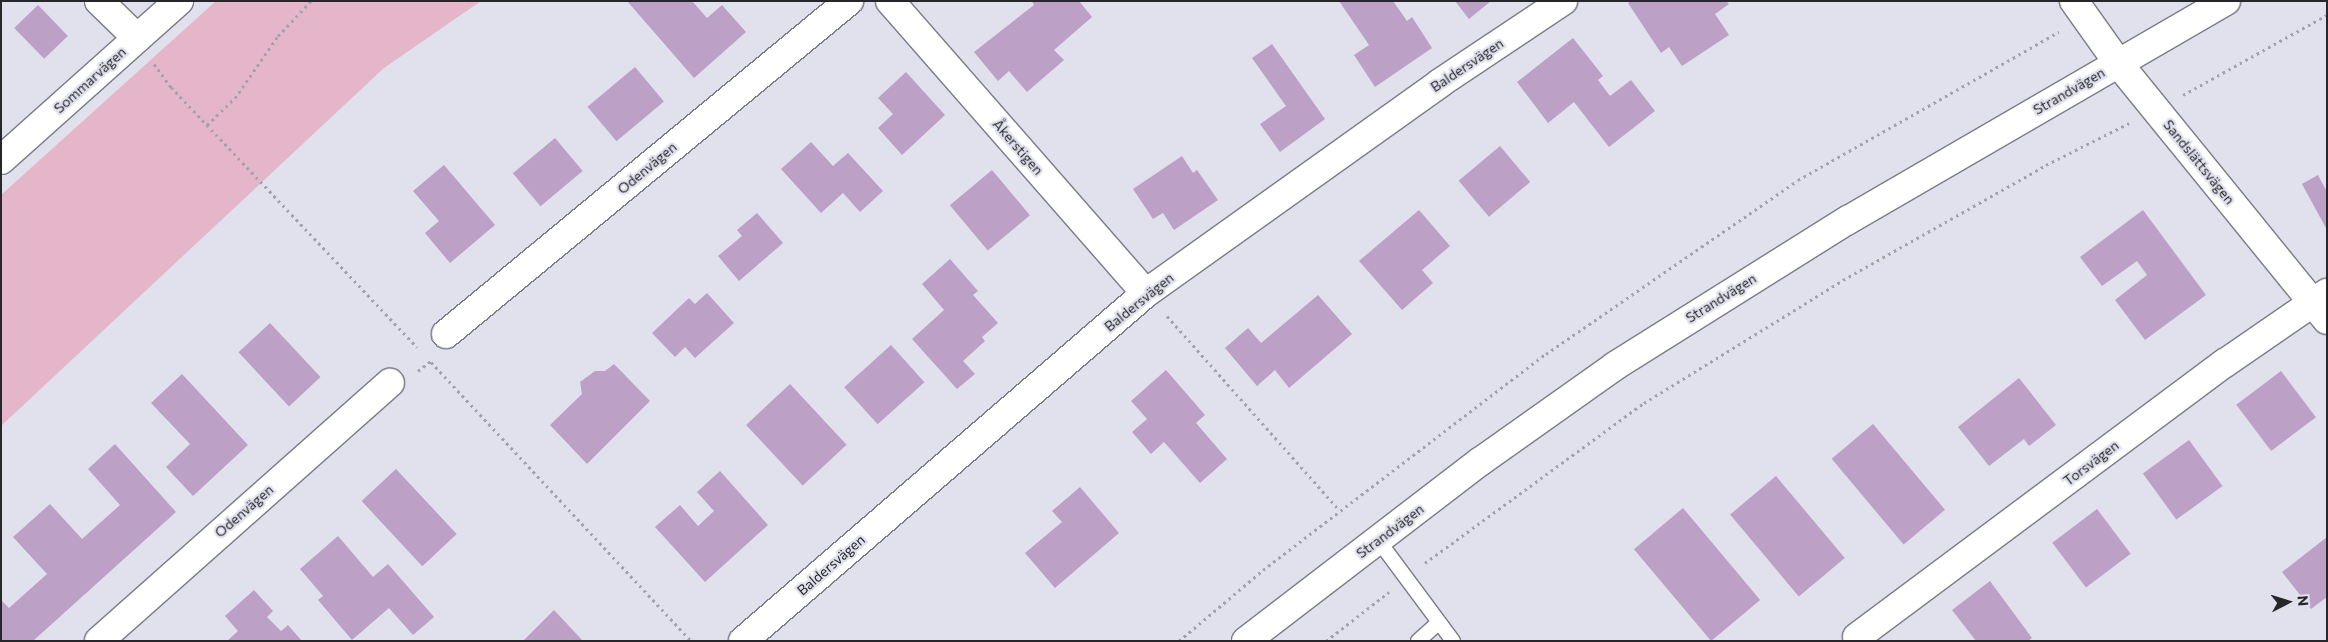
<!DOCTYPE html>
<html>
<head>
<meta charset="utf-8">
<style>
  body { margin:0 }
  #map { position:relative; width:2328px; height:642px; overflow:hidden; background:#e0e1ec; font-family:Commissioner,sans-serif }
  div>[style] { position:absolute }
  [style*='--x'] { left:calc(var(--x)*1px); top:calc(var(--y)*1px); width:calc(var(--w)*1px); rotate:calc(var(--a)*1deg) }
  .green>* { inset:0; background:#e5b5c9 }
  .building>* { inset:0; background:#bca0c6; transform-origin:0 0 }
  .path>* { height:3px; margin-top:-1.5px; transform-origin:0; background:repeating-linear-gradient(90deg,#a2a2ab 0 2.5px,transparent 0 6.5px) }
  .roads { filter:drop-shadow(1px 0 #7c7c87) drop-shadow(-1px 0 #7c7c87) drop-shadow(0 1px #7c7c87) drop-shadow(0 -1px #7c7c87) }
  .lane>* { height:14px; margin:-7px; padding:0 7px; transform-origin:7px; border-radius:7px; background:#fff }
  .street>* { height:28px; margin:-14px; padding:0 14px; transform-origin:14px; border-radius:14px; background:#fff }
  .secondary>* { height:28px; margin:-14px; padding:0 14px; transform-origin:14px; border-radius:14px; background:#fff }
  span { translate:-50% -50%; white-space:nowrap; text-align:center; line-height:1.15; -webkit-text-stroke:4.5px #e0e1ec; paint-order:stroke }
  .street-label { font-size:14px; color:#27272b }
  .frame { position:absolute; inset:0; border:2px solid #27272b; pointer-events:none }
  .north { position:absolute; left:2263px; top:577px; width:50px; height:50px; -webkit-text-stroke:4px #e0e1ec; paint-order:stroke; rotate:85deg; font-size:14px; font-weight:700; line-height:20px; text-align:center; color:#27272b }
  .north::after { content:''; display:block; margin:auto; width:18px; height:22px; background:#27272b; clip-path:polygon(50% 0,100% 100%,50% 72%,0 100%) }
</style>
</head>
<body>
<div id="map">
  <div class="green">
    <div style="clip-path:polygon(216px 1px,481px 1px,384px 68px,1px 426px,1px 195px)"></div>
  </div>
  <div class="building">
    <div style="clip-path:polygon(627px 1px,692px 1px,707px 18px,722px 5px,746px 32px,694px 78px)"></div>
    <div style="clip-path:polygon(1032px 1px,1079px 1px,1092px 17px,1054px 50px,1064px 60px,1027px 92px,1009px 71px,998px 81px,974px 52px,1034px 5px)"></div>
    <div style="clip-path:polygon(1339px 1px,1393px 1px,1407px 21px,1412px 17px,1432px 48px,1375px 87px,1354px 55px,1369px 45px)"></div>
    <div style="clip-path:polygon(1455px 1px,1491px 1px,1469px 19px)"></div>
    <div style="clip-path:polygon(1631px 1px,1726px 1px,1729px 4px,1715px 14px,1729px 35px,1682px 66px,1669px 47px,1661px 53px,1628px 3px)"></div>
    <div style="left:38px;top:5px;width:43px;height:33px;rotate:46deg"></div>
    <div style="clip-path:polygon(1573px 38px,1603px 76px,1598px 80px,1610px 96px,1631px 80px,1655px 111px,1609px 147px,1574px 102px,1548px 123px,1517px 82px)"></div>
    <div style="clip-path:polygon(1272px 44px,1325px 119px,1280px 152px,1260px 124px,1286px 106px,1252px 58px)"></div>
    <div style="left:635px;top:67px;width:45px;height:62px;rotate:50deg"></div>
    <div style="clip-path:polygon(906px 72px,945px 115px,902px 155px,878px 128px,893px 114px,878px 98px)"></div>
    <div style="left:555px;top:138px;width:43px;height:55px;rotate:50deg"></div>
    <div style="clip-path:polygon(811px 142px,833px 166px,848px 153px,883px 191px,860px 212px,843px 193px,821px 213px,781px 169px)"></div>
    <div style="left:1500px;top:146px;width:47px;height:54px;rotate:50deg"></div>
    <div style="clip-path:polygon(1182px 156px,1193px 173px,1197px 170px,1218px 200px,1174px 230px,1163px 213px,1153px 219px,1133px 189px)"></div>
    <div style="clip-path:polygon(444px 165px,495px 225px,450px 263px,425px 233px,439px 221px,413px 191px)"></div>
    <div style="left:992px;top:170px;width:59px;height:55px;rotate:50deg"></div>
    <div style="clip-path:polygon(2318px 175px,2327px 192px,2327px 230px,2302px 184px)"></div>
    <div style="clip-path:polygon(1419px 210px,1450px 246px,1422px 270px,1433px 283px,1402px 310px,1359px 261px)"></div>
    <div style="clip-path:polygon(2143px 210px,2206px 295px,2145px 340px,2115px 300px,2147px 275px,2137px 261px,2102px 286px,2080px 257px)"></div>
    <div style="clip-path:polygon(757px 213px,783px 243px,739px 281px,718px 256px,742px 236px,737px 230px)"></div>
    <div style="clip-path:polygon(950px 259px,978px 291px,973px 295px,998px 323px,982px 337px,985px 341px,963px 361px,975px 374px,957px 389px,912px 339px,944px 310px,922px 284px)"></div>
    <div style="clip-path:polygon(707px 293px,734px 323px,695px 358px,685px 347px,675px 357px,652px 333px,689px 298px,695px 304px)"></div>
    <div style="clip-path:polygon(1318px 295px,1352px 334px,1289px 388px,1275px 370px,1257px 386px,1225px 348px,1248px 328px,1261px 343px)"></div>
    <div style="left:270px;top:323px;width:74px;height:43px;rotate:47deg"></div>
    <div style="left:891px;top:345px;width:50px;height:63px;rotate:48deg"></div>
    <div style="clip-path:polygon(614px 364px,650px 401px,587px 464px,550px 425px,582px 394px,580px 382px,595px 371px,605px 371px)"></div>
    <div style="clip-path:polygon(1166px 370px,1205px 415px,1196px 423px,1227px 459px,1200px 483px,1164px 442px,1151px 454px,1132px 432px,1147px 419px,1131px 401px)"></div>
    <div style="left:2281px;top:371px;width:58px;height:56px;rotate:53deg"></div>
    <div style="clip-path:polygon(182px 374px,248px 445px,193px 496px,166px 467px,190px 444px,151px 403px)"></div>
    <div style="clip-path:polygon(2019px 378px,2056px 425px,2029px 446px,2024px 439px,1989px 466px,1958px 427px)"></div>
    <div style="left:790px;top:384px;width:83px;height:60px;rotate:47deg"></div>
    <div style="left:1873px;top:424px;width:112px;height:54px;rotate:50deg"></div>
    <div style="left:2189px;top:440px;width:57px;height:57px;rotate:54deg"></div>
    <div style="clip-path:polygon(115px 444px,176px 512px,33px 641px,1px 641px,1px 600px,9px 608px,47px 574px,13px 537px,50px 504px,82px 539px,120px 505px,88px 469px)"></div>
    <div style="left:396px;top:469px;width:89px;height:47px;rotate:47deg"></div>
    <div style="clip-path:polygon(720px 471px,768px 525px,705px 582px,655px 527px,680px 505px,698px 526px,714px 511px,697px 492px)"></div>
    <div style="left:1776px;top:476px;width:107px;height:60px;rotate:50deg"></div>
    <div style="clip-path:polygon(1080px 487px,1119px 533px,1055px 588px,1025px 553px,1062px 522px,1052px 511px)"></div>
    <div style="left:1683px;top:508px;width:120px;height:64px;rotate:50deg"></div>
    <div style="left:2097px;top:509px;width:56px;height:56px;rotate:53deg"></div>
    <div style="clip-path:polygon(338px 536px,373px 577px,388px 564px,434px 617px,413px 635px,389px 608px,352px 640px,318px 600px,323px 596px,300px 569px)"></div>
    <div style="clip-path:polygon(2327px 537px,2327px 597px,2311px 609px,2282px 572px)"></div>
    <div style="clip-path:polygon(1990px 581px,2032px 638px,2028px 641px,1976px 641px,1952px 610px)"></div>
    <div style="clip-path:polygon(254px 590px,273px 611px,267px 617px,281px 631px,288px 625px,302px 641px,227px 641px,238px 631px,225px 616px)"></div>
    <div style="clip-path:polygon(554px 610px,583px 641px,523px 641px)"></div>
  </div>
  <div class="path">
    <div style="--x:154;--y:64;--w:29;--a:54"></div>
    <div style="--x:171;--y:87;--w:358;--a:46.6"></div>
    <div style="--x:2183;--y:95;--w:165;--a:-29.1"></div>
    <div style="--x:207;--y:125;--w:39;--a:-44"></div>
    <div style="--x:235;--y:98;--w:75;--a:-55.3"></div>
    <div style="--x:278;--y:36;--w:48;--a:-46.7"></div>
    <div style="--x:1167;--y:316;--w:259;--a:48.4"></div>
    <div style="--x:431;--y:362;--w:381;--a:47"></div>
    <div style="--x:418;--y:371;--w:16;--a:-38"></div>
    <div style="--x:1425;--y:563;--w:271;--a:-36.2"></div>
    <div style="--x:1644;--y:403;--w:234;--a:-31.7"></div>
    <div style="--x:1843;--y:280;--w:233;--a:-29.5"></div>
    <div style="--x:2046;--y:165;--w:93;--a:-26.8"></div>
    <div style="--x:1179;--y:641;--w:110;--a:-40.2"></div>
    <div style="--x:1263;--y:570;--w:356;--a:-37.4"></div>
    <div style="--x:1546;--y:354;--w:306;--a:-34.6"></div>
    <div style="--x:1798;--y:180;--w:300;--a:-29.6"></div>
    <div style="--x:1326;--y:641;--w:80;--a:-37.9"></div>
  </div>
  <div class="roads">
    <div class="lane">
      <div style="--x:1378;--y:540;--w:126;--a:53.4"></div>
      <div style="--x:1418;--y:641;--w:27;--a:-42"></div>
    </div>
    <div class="street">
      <div style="--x:99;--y:1;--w:53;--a:44.2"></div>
      <div style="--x:890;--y:1;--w:388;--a:48.8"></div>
      <div style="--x:2074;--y:1;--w:76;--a:54.6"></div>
      <div style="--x:2118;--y:63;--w:331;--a:50.9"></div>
      <div style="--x:1;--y:160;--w:239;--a:-41.8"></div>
      <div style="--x:446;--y:334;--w:523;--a:-39.57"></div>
      <div style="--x:1857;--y:637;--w:459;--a:-36.7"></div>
      <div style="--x:2225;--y:363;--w:124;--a:-34.5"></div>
      <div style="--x:99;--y:641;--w:389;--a:-41.6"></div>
      <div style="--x:743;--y:641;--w:532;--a:-40.81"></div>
      <div style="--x:1146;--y:293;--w:361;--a:-35.5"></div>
      <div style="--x:1440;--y:83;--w:148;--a:-33.7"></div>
    </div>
    <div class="secondary">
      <div style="--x:1246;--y:641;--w:296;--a:-37.5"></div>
      <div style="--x:1481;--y:461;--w:164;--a:-35.3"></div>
      <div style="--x:1615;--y:366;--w:275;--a:-32.1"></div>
      <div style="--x:1848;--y:220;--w:437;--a:-30.1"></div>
    </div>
  </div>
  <div class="street-label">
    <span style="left:1467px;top:65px;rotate:-34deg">Baldersvägen</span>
    <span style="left:90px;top:80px;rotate:-42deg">Sommarvägen</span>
    <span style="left:2069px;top:91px;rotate:-30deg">Strandvägen</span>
    <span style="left:1018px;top:147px;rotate:49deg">Åkerstigen</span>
    <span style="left:2199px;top:162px;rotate:51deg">Sandslättsvägen</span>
    <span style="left:647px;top:168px;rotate:-40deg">Odenvägen</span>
    <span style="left:1721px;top:298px;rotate:-32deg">Strandvägen</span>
    <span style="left:1139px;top:302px;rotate:-39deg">Baldersvägen</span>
    <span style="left:2091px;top:463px;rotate:-37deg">Torsvägen</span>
    <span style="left:244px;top:511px;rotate:-41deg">Odenvägen</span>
    <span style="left:1390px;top:531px;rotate:-37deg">Strandvägen</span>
    <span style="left:831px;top:565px;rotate:-41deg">Baldersvägen</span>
  </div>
  <div class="frame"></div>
  <div class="north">N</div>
</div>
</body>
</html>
